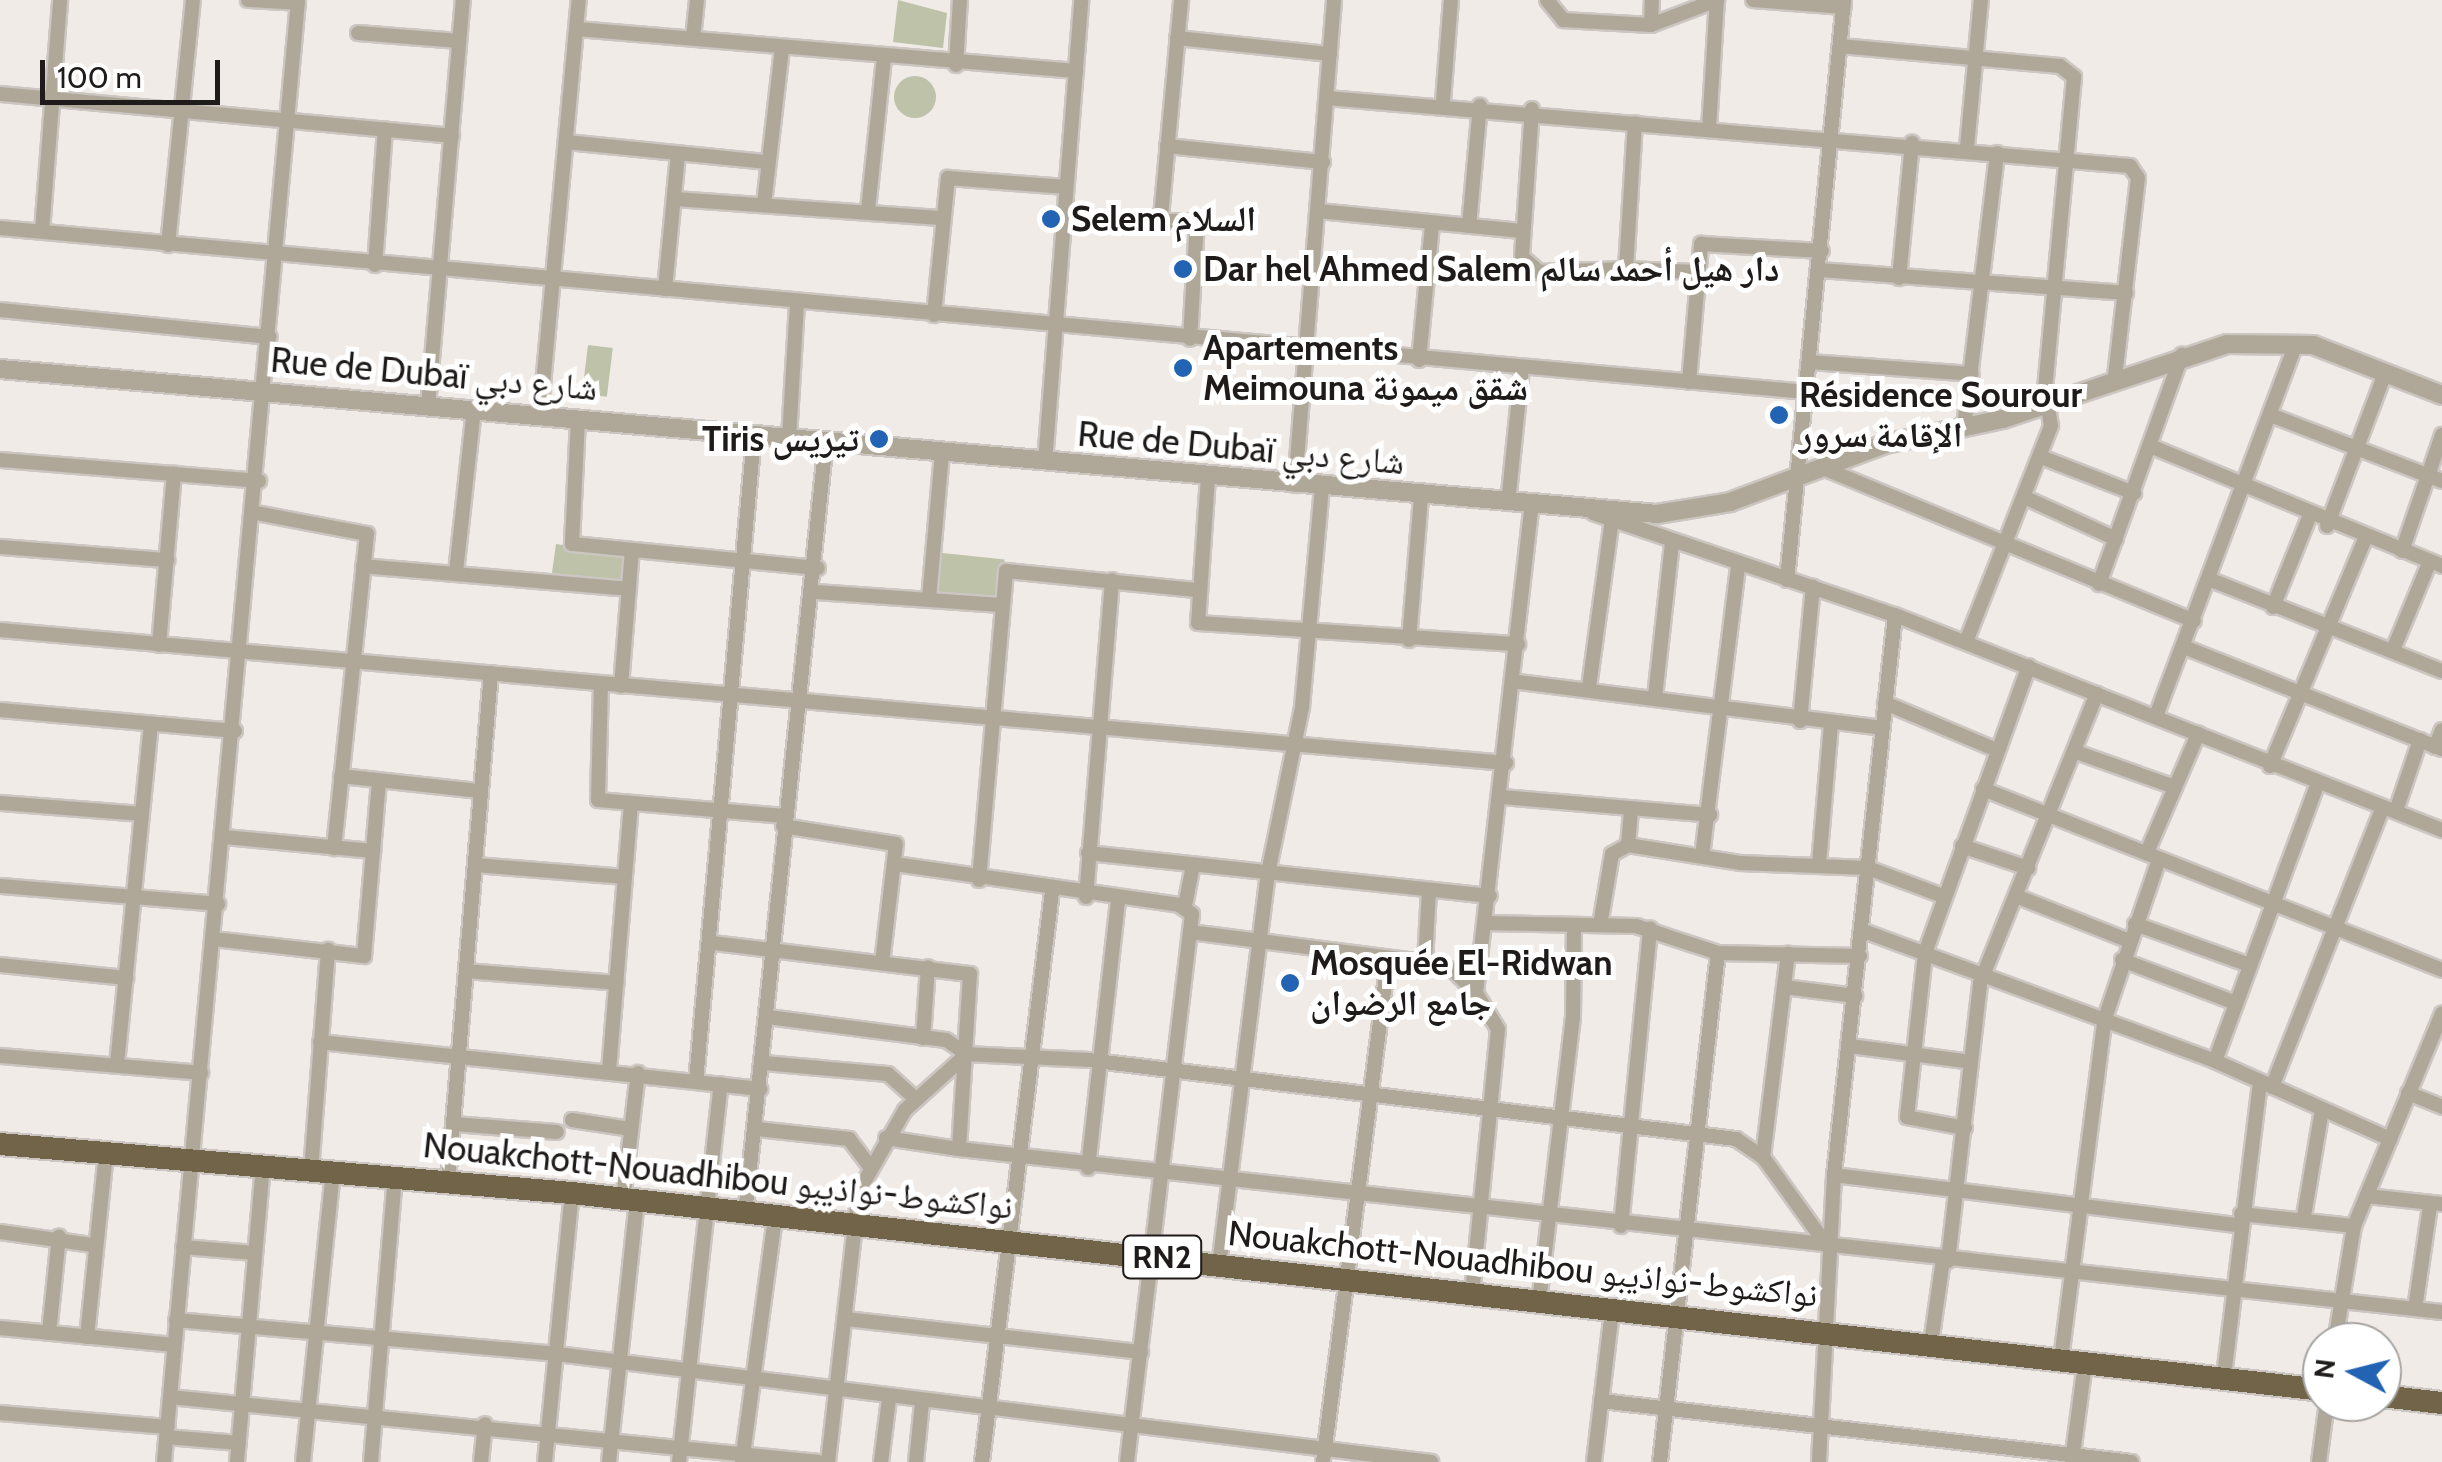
<!DOCTYPE html>
<html>
<head>
<meta charset="utf-8">
<style>
  body { margin:0 }
  #map { position:relative; width:2442px; height:1462px; overflow:hidden; background:#f1ebe7; font-family:Cabin,"Noto Naskh Arabic",sans-serif }
  div>[style] { position:absolute }
  [style*='--x'] { left:calc(var(--x)*1px); top:calc(var(--y)*1px); width:calc(var(--w)*1px); rotate:calc(var(--a)*1deg) }
  .green>* { inset:0; background:#bdc2a9; transform-origin:0 0 }
  .round { border-radius:50% }
  .roads { filter:drop-shadow(2px 0 #cbc6c2) drop-shadow(-2px 0 #cbc6c2) drop-shadow(0 2px #cbc6c2) drop-shadow(0 -2px #cbc6c2) }
  .minor>* { height:14px; margin:-7px; padding:0 7px; transform-origin:7px; border-radius:7px; background:#afa899 }
  .tertiary>* { height:18px; margin:-9px; padding:0 9px; transform-origin:9px; border-radius:9px; background:#afa899 }
  .trunk>* { height:22px; margin:-11px; padding:0 11px; transform-origin:11px; border-radius:11px; background:#726448 }
  .dots>* { width:28px; height:28px; translate:-50% -50%; box-sizing:border-box; border:5px solid #fff; border-radius:50% }
  span { translate:-50% -50%; white-space:nowrap; text-align:center; line-height:1.15; -webkit-text-stroke:10px #fff; paint-order:stroke }
  .shield-label span { padding:2px 8px; background:#fff; border:2px solid; border-radius:8px; -webkit-text-stroke-width:0 }
  .shield-label { font-size:32px; color:#1e1b1a; font-weight:700 }
  .poi-label { font-size:35px; color:#1e1b1a; font-weight:700 }
  .left { translate:0 -50%; text-align:left }
  .right { translate:-100% -50%; text-align:right }
  .street-label { font-size:35px; color:#1e1b1a }
  .north { position:absolute; left:2302px; top:1322px; width:100px; height:100px; box-sizing:border-box; background:#fff; border:2px solid #a5a4a3; border-radius:50%; rotate:277deg; font-size:28px; font-weight:700; line-height:40px; text-align:center; color:#1e1b1a }
  .north::after { content:''; display:block; margin:auto; width:35px; height:45px; background:#2363b4; clip-path:polygon(50% 0,100% 100%,50% 72%,0 100%) }
  .scale { position:absolute; left:40px; top:60px; width:180px; height:45px; box-sizing:border-box; border:5px solid #1e1b1a; border-top:0; padding-left:12px; font-size:30px; line-height:35px; white-space:nowrap; color:#1e1b1a; -webkit-text-stroke:8px #fff; paint-order:stroke }
</style>
</head>
<body>
<div id="map">
  <div class="green">
    <div style="clip-path:polygon(898px 0,947px 13px,943px 48px,893px 42px)"></div>
    <div class="round" style="left:894px;top:76px;width:42px;height:42px"></div>
    <div style="left:588px;top:345px;width:25px;height:49px;rotate:7deg"></div>
    <div style="left:556px;top:544px;width:74px;height:29px;rotate:8deg"></div>
    <div style="left:933px;top:552px;width:72px;height:47px;rotate:6deg"></div>
  </div>
  <div class="roads">
    <div class="minor">
      <div style="--x:248;--y:0;--w:50;--a:3.4"></div>
      <div style="--x:1547;--y:0;--w:26;--a:51"></div>
      <div style="--x:1563;--y:20;--w:88;--a:3.3"></div>
      <div style="--x:1651;--y:25;--w:71;--a:-20.7"></div>
      <div style="--x:1753;--y:0;--w:91;--a:4.4"></div>
      <div style="--x:1651;--y:25;--w:25;--a:-88"></div>
      <div style="--x:577;--y:29;--w:501;--a:4.81"></div>
      <div style="--x:358;--y:33;--w:101;--a:4.5"></div>
      <div style="--x:693;--y:38;--w:38;--a:-84"></div>
      <div style="--x:1177;--y:38;--w:154;--a:6"></div>
      <div style="--x:1840;--y:46;--w:221;--a:5.2"></div>
      <div style="--x:2060;--y:66;--w:18;--a:38"></div>
      <div style="--x:2074;--y:77;--w:312;--a:95.3"></div>
      <div style="--x:2045;--y:388;--w:38;--a:81"></div>
      <div style="--x:2051;--y:426;--w:232;--a:111.5"></div>
      <div style="--x:956;--y:65;--w:65;--a:-86.5"></div>
      <div style="--x:0;--y:94;--w:454;--a:5.3"></div>
      <div style="--x:1327;--y:98;--w:806;--a:4.84"></div>
      <div style="--x:2130;--y:166;--w:14;--a:56"></div>
      <div style="--x:2138;--y:178;--w:201;--a:96.6"></div>
      <div style="--x:1443;--y:101;--w:101;--a:-85.5"></div>
      <div style="--x:1532;--y:109;--w:148;--a:93.9"></div>
      <div style="--x:1522;--y:257;--w:23;--a:41"></div>
      <div style="--x:1539;--y:272;--w:87;--a:-2"></div>
      <div style="--x:1626;--y:269;--w:146;--a:-86.5"></div>
      <div style="--x:1709;--y:129;--w:129;--a:-86.5"></div>
      <div style="--x:566;--y:142;--w:203;--a:5.7"></div>
      <div style="--x:1167;--y:146;--w:157;--a:5.9"></div>
      <div style="--x:1967;--y:147;--w:148;--a:-84.6"></div>
      <div style="--x:675;--y:199;--w:269;--a:4.1"></div>
      <div style="--x:764;--y:204;--w:157;--a:-83.4"></div>
      <div style="--x:868;--y:210;--w:153;--a:-84"></div>
      <div style="--x:1318;--y:211;--w:205;--a:5.6"></div>
      <div style="--x:1161;--y:217;--w:218;--a:-84.7"></div>
      <div style="--x:1065;--y:221;--w:132;--a:0"></div>
      <div style="--x:1197;--y:221;--w:118;--a:93.4"></div>
      <div style="--x:1469;--y:226;--w:121;--a:-84.8"></div>
      <div style="--x:0;--y:228;--w:1814;--a:5.19"></div>
      <div style="--x:42;--y:231;--w:232;--a:-85.5"></div>
      <div style="--x:168;--y:245;--w:246;--a:-84.2"></div>
      <div style="--x:375;--y:265;--w:136;--a:-85.8"></div>
      <div style="--x:1626;--y:269;--w:70;--a:2.5"></div>
      <div style="--x:1820;--y:270;--w:307;--a:4.3"></div>
      <div style="--x:1899;--y:278;--w:136;--a:-84.5"></div>
      <div style="--x:665;--y:289;--w:136;--a:-84.5"></div>
      <div style="--x:0;--y:310;--w:271;--a:5.7"></div>
      <div style="--x:934;--y:315;--w:138;--a:-84.2"></div>
      <div style="--x:948;--y:178;--w:118;--a:4.4"></div>
      <div style="--x:1419;--y:360;--w:136;--a:-84.5"></div>
      <div style="--x:1810;--y:362;--w:162;--a:4.2"></div>
      <div style="--x:1689;--y:382;--w:139;--a:-85"></div>
      <div style="--x:1701;--y:244;--w:121;--a:3.3"></div>
      <div style="--x:428;--y:406;--w:408;--a:-85.1"></div>
      <div style="--x:2273;--y:416;--w:181;--a:21"></div>
      <div style="--x:540;--y:417;--w:419;--a:-84.7"></div>
      <div style="--x:578;--y:420;--w:124;--a:92.8"></div>
      <div style="--x:572;--y:544;--w:247;--a:5.6"></div>
      <div style="--x:1964;--y:427;--w:276;--a:-83.1"></div>
      <div style="--x:789;--y:438;--w:136;--a:-86.6"></div>
      <div style="--x:2150;--y:446;--w:316;--a:22.3"></div>
      <div style="--x:2041;--y:457;--w:100;--a:21.2"></div>
      <div style="--x:0;--y:460;--w:260;--a:4.6"></div>
      <div style="--x:1045;--y:462;--w:463;--a:-85.5"></div>
      <div style="--x:1823;--y:468;--w:401;--a:22.4"></div>
      <div style="--x:1208;--y:477;--w:146;--a:93.9"></div>
      <div style="--x:1198;--y:623;--w:321;--a:3.8"></div>
      <div style="--x:1295;--y:485;--w:487;--a:-85.4"></div>
      <div style="--x:2024;--y:497;--w:101;--a:24.5"></div>
      <div style="--x:1508;--y:503;--w:136;--a:-84.1"></div>
      <div style="--x:256;--y:513;--w:113;--a:10.7"></div>
      <div style="--x:367;--y:534;--w:316;--a:96"></div>
      <div style="--x:1593;--y:513;--w:319;--a:18.7"></div>
      <div style="--x:1895;--y:615;--w:588;--a:21.46"></div>
      <div style="--x:2327;--y:526;--w:164;--a:-69.2"></div>
      <div style="--x:0;--y:547;--w:168;--a:4.5"></div>
      <div style="--x:2402;--y:551;--w:123;--a:-71"></div>
      <div style="--x:363;--y:566;--w:267;--a:4.9"></div>
      <div style="--x:456;--y:572;--w:164;--a:-83.7"></div>
      <div style="--x:1787;--y:580;--w:583;--a:-84.39"></div>
      <div style="--x:2211;--y:580;--w:248;--a:21.5"></div>
      <div style="--x:2099;--y:584;--w:244;--a:-70.1"></div>
      <div style="--x:816;--y:592;--w:185;--a:4"></div>
      <div style="--x:929;--y:599;--w:147;--a:-84.9"></div>
      <div style="--x:2273;--y:607;--w:99;--a:-68.1"></div>
      <div style="--x:0;--y:630;--w:1512;--a:5.05"></div>
      <div style="--x:1409;--y:640;--w:144;--a:-85.2"></div>
      <div style="--x:159;--y:645;--w:172;--a:-85"></div>
      <div style="--x:2184;--y:647;--w:277;--a:21.6"></div>
      <div style="--x:2393;--y:650;--w:96;--a:-67.4"></div>
      <div style="--x:1519;--y:682;--w:366;--a:7.2"></div>
      <div style="--x:601;--y:684;--w:116;--a:91.5"></div>
      <div style="--x:598;--y:800;--w:187;--a:4.9"></div>
      <div style="--x:621;--y:686;--w:136;--a:-85.4"></div>
      <div style="--x:1589;--y:687;--w:169;--a:-82.2"></div>
      <div style="--x:1655;--y:697;--w:155;--a:-83.7"></div>
      <div style="--x:1885;--y:703;--w:121;--a:22.8"></div>
      <div style="--x:0;--y:710;--w:236;--a:5.1"></div>
      <div style="--x:2156;--y:716;--w:398;--a:-69.4"></div>
      <div style="--x:1800;--y:721;--w:135;--a:-84.5"></div>
      <div style="--x:2435;--y:747;--w:18;--a:-68"></div>
      <div style="--x:2076;--y:752;--w:105;--a:19.5"></div>
      <div style="--x:2270;--y:766;--w:244;--a:-67.3"></div>
      <div style="--x:341;--y:776;--w:140;--a:6.2"></div>
      <div style="--x:1983;--y:789;--w:493;--a:21.5"></div>
      <div style="--x:1502;--y:797;--w:209;--a:4.9"></div>
      <div style="--x:0;--y:803;--w:142;--a:4.4"></div>
      <div style="--x:2396;--y:811;--w:75;--a:-71.3"></div>
      <div style="--x:783;--y:826;--w:114;--a:9.1"></div>
      <div style="--x:896;--y:844;--w:120;--a:96.7"></div>
      <div style="--x:224;--y:837;--w:150;--a:5.4"></div>
      <div style="--x:1628;--y:845;--w:37;--a:-85"></div>
      <div style="--x:1962;--y:846;--w:70;--a:18.4"></div>
      <div style="--x:2147;--y:852;--w:129;--a:-66.6"></div>
      <div style="--x:1088;--y:853;--w:404;--a:6.1"></div>
      <div style="--x:1702;--y:856;--w:293;--a:-82.9"></div>
      <div style="--x:895;--y:864;--w:287;--a:8.2"></div>
      <div style="--x:1179;--y:905;--w:16;--a:35"></div>
      <div style="--x:1192;--y:914;--w:552;--a:96.76"></div>
      <div style="--x:1819;--y:864;--w:140;--a:-85.1"></div>
      <div style="--x:476;--y:865;--w:149;--a:4.6"></div>
      <div style="--x:979;--y:880;--w:310;--a:-85"></div>
      <div style="--x:1006;--y:571;--w:191;--a:5.7"></div>
      <div style="--x:0;--y:886;--w:219;--a:4.7"></div>
      <div style="--x:2016;--y:896;--w:122;--a:21.7"></div>
      <div style="--x:1086;--y:897;--w:318;--a:-85.3"></div>
      <div style="--x:1185;--y:906;--w:42;--a:-79"></div>
      <div style="--x:1485;--y:923;--w:151;--a:1.1"></div>
      <div style="--x:1636;--y:926;--w:86;--a:18.2"></div>
      <div style="--x:1718;--y:953;--w:142;--a:1.2"></div>
      <div style="--x:2135;--y:924;--w:119;--a:19.7"></div>
      <div style="--x:1600;--y:925;--w:72;--a:-80.4"></div>
      <div style="--x:1612;--y:854;--w:18;--a:-29"></div>
      <div style="--x:1628;--y:845;--w:113;--a:9.1"></div>
      <div style="--x:1740;--y:863;--w:128;--a:2.2"></div>
      <div style="--x:1868;--y:868;--w:80;--a:20.5"></div>
      <div style="--x:1861;--y:930;--w:377;--a:20.3"></div>
      <div style="--x:2215;--y:1061;--w:192;--a:24"></div>
      <div style="--x:1190;--y:932;--w:237;--a:7.3"></div>
      <div style="--x:1425;--y:962;--w:29;--a:16"></div>
      <div style="--x:1453;--y:970;--w:33;--a:45"></div>
      <div style="--x:1476;--y:993;--w:42;--a:58.6"></div>
      <div style="--x:1498;--y:1029;--w:268;--a:95.6"></div>
      <div style="--x:214;--y:939;--w:151;--a:6.5"></div>
      <div style="--x:364;--y:956;--w:175;--a:-85.1"></div>
      <div style="--x:713;--y:943;--w:259;--a:6.9"></div>
      <div style="--x:970;--y:974;--w:175;--a:93.6"></div>
      <div style="--x:959;--y:1149;--w:1492;--a:6.27"></div>
      <div style="--x:2122;--y:960;--w:122;--a:20.7"></div>
      <div style="--x:1425;--y:962;--w:71;--a:-86.8"></div>
      <div style="--x:0;--y:965;--w:127;--a:5.9"></div>
      <div style="--x:466;--y:971;--w:151;--a:4.5"></div>
      <div style="--x:1784;--y:987;--w:72;--a:7.2"></div>
      <div style="--x:1476;--y:993;--w:491;--a:-83.5"></div>
      <div style="--x:768;--y:1017;--w:179;--a:7.4"></div>
      <div style="--x:946;--y:1040;--w:25;--a:34"></div>
      <div style="--x:923;--y:1038;--w:71;--a:-86"></div>
      <div style="--x:320;--y:1042;--w:443;--a:6.1"></div>
      <div style="--x:1850;--y:1046;--w:122;--a:7.5"></div>
      <div style="--x:0;--y:1056;--w:202;--a:4.8"></div>
      <div style="--x:2215;--y:1061;--w:296;--a:-69.7"></div>
      <div style="--x:764;--y:1063;--w:124;--a:5.1"></div>
      <div style="--x:888;--y:1074;--w:36;--a:42"></div>
      <div style="--x:117;--y:1064;--w:342;--a:-84.3"></div>
      <div style="--x:609;--y:1071;--w:267;--a:-85.3"></div>
      <div style="--x:696;--y:1081;--w:648;--a:-84.86"></div>
      <div style="--x:2272;--y:1087;--w:301;--a:-68.4"></div>
      <div style="--x:2408;--y:1093;--w:37;--a:22"></div>
      <div style="--x:572;--y:1120;--w:60;--a:8.7"></div>
      <div style="--x:454;--y:1124;--w:103;--a:4.4"></div>
      <div style="--x:1965;--y:1128;--w:59;--a:-169.3"></div>
      <div style="--x:1907;--y:1117;--w:165;--a:-83.7"></div>
      <div style="--x:1925;--y:953;--w:305;--a:-70.1"></div>
      <div style="--x:757;--y:1129;--w:93;--a:6.2"></div>
      <div style="--x:849;--y:1139;--w:34;--a:53"></div>
      <div style="--x:886;--y:1138;--w:74;--a:8.6"></div>
      <div style="--x:1763;--y:1157;--w:205;--a:-83"></div>
      <div style="--x:1088;--y:1168;--w:269;--a:-83.6"></div>
      <div style="--x:311;--y:1171;--w:222;--a:-85.6"></div>
      <div style="--x:1834;--y:1175;--w:407;--a:7.1"></div>
      <div style="--x:448;--y:1183;--w:512;--a:-85.18"></div>
      <div style="--x:2367;--y:1196;--w:75;--a:6.1"></div>
      <div style="--x:623;--y:1200;--w:128;--a:-83.3"></div>
      <div style="--x:745;--y:1214;--w:777;--a:-84.02"></div>
      <div style="--x:2241;--y:1214;--w:114;--a:6.1"></div>
      <div style="--x:2304;--y:1216;--w:108;--a:-80.4"></div>
      <div style="--x:1621;--y:1226;--w:299;--a:-84.4"></div>
      <div style="--x:0;--y:1232;--w:94;--a:8"></div>
      <div style="--x:183;--y:1247;--w:72;--a:4.8"></div>
      <div style="--x:1948;--y:1261;--w:280;--a:-83.4"></div>
      <div style="--x:1980;--y:983;--w:312;--a:-68"></div>
      <div style="--x:1219;--y:1266;--w:396;--a:-82.9"></div>
      <div style="--x:1268;--y:873;--w:169;--a:-78.4"></div>
      <div style="--x:1302;--y:707;--w:220;--a:-84.8"></div>
      <div style="--x:1539;--y:1302;--w:287;--a:-83.2"></div>
      <div style="--x:1573;--y:1017;--w:90;--a:-89.4"></div>
      <div style="--x:2415;--y:1309;--w:104;--a:-81.7"></div>
      <div style="--x:846;--y:1319;--w:297;--a:6.4"></div>
      <div style="--x:176;--y:1320;--w:383;--a:5.1"></div>
      <div style="--x:557;--y:1354;--w:881;--a:7.04"></div>
      <div style="--x:0;--y:1328;--w:175;--a:5.6"></div>
      <div style="--x:49;--y:1333;--w:97;--a:-84.1"></div>
      <div style="--x:87;--y:1337;--w:185;--a:-84.1"></div>
      <div style="--x:2335;--y:1342;--w:118;--a:-80.7"></div>
      <div style="--x:2354;--y:1226;--w:230;--a:-67.5"></div>
      <div style="--x:1931;--y:1343;--w:84;--a:-81.8"></div>
      <div style="--x:2061;--y:1359;--w:341;--a:-82.7"></div>
      <div style="--x:2104;--y:1021;--w:171;--a:-71.2"></div>
      <div style="--x:2224;--y:1376;--w:296;--a:-83"></div>
      <div style="--x:170;--y:1397;--w:652;--a:5.72"></div>
      <div style="--x:1601;--y:1401;--w:534;--a:6.55"></div>
      <div style="--x:0;--y:1413;--w:168;--a:4.8"></div>
      <div style="--x:166;--y:1437;--w:73;--a:4.7"></div>
      <div style="--x:2072;--y:1461;--w:99;--a:-82.4"></div>
      <div style="--x:164;--y:1462;--w:1468;--a:-84.76"></div>
      <div style="--x:237;--y:1462;--w:297;--a:-85"></div>
      <div style="--x:303;--y:1462;--w:291;--a:-84.1"></div>
      <div style="--x:371;--y:1462;--w:286;--a:-85.2"></div>
      <div style="--x:481;--y:1462;--w:38;--a:-84"></div>
      <div style="--x:545;--y:1462;--w:270;--a:-84.3"></div>
      <div style="--x:609;--y:1462;--w:262;--a:-83.9"></div>
      <div style="--x:679;--y:1462;--w:380;--a:-83.7"></div>
      <div style="--x:742;--y:1462;--w:246;--a:-82.3"></div>
      <div style="--x:828;--y:1462;--w:273;--a:-83.5"></div>
      <div style="--x:859;--y:1191;--w:93;--a:-60.4"></div>
      <div style="--x:905;--y:1110;--w:84;--a:-42.1"></div>
      <div style="--x:967;--y:1054;--w:121;--a:2.8"></div>
      <div style="--x:1088;--y:1060;--w:653;--a:6.95"></div>
      <div style="--x:1736;--y:1139;--w:32;--a:34"></div>
      <div style="--x:1763;--y:1157;--w:111;--a:54.2"></div>
      <div style="--x:881;--y:1462;--w:64;--a:-82.8"></div>
      <div style="--x:916;--y:1462;--w:59;--a:-84.2"></div>
      <div style="--x:982;--y:1462;--w:574;--a:-83"></div>
      <div style="--x:1323;--y:1462;--w:506;--a:-82.62"></div>
      <div style="--x:1594;--y:1462;--w:153;--a:-83.2"></div>
      <div style="--x:1660;--y:1462;--w:512;--a:-83.5"></div>
      <div style="--x:1819;--y:1462;--w:287;--a:-87"></div>
      <div style="--x:1834;--y:1175;--w:563;--a:-83.78"></div>
      <div style="--x:2319;--y:1462;--w:61;--a:-82.4"></div>
    </div>
    <div class="tertiary">
      <div style="--x:0;--y:369;--w:1663;--a:5"></div>
      <div style="--x:1657;--y:514;--w:74;--a:-9.3"></div>
      <div style="--x:1730;--y:502;--w:165;--a:-20.5"></div>
      <div style="--x:1885;--y:444;--w:121;--a:-12"></div>
      <div style="--x:2003;--y:419;--w:236;--a:-18.5"></div>
      <div style="--x:2227;--y:344;--w:86;--a:0.7"></div>
      <div style="--x:2313;--y:345;--w:138;--a:21.2"></div>
    </div>
    <div class="trunk">
      <div style="--x:0;--y:1144;--w:574;--a:4.9"></div>
      <div style="--x:572;--y:1193;--w:1761;--a:6.42"></div>
      <div style="--x:2382;--y:1396;--w:60;--a:6.7"></div>
    </div>
  </div>
  <div class="dots">
    <div style="left:1051px;top:219px;background:#2363b4"></div>
    <div style="left:1183px;top:269px;background:#2363b4"></div>
    <div style="left:1183px;top:368px;background:#2363b4"></div>
    <div style="left:1779px;top:415px;background:#2363b4"></div>
    <div style="left:879px;top:439px;background:#2363b4"></div>
    <div style="left:1290px;top:983px;background:#2363b4"></div>
  </div>
  <div class="shield-label">
    <span style="left:1162px;top:1257px">RN2</span>
  </div>
  <div class="poi-label">
    <span class="left" style="left:1071px;top:219px">Selem السلام</span>
    <span class="left" style="left:1203px;top:269px">Dar hel Ahmed Salem دار هيل أحمد سالم</span>
    <span class="left" style="left:1203px;top:368px">Apartements<br>Meimouna شقق ميمونة</span>
    <span class="left" style="left:1799px;top:415px">Résidence Sourour<br>الإقامة سرور</span>
    <span class="right" style="left:859px;top:439px">Tiris تيريس</span>
    <span class="left" style="left:1310px;top:983px">Mosquée El-Ridwan<br>جامع الرضوان</span>
  </div>
  <div class="street-label">
    <span style="left:434px;top:374px;rotate:5deg">Rue de Dubaï شارع دبي</span>
    <span style="left:1241px;top:448px;rotate:5deg">Rue de Dubaï شارع دبي</span>
    <span style="left:718px;top:1176px;rotate:6deg">Nouakchott-Nouadhibou نواكشوط-نواذيبو</span>
    <span style="left:1523px;top:1264px;rotate:6deg">Nouakchott-Nouadhibou نواكشوط-نواذيبو</span>
  </div>
  <div class="north">N</div>
  <div class="scale">100 m</div>
</div>
</body>
</html>
